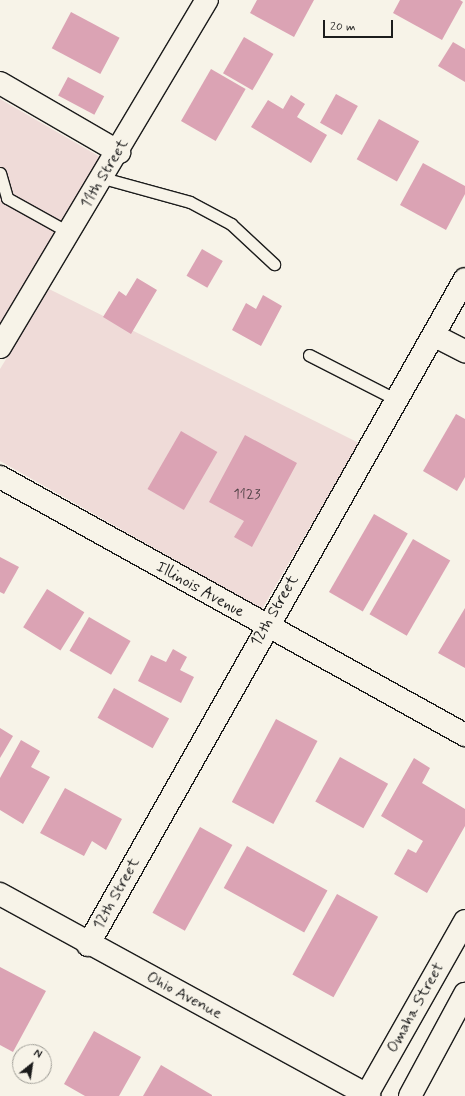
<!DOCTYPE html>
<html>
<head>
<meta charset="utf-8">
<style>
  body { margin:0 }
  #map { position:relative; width:465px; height:1096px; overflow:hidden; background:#f7f3e8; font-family:Mynerve,sans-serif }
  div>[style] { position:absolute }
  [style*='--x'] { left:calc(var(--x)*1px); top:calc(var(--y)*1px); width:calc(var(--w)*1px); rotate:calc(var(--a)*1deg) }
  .built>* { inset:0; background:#efdbd8 }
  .building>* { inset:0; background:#dba3b4; transform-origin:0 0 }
  .roads { filter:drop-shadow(1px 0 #1c1c1c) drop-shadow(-1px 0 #1c1c1c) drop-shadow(0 1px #1c1c1c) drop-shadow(0 -1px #1c1c1c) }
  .lane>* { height:11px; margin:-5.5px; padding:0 5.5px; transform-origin:5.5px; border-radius:5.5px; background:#f7f3e8 }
  .street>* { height:22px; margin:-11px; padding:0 11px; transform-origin:11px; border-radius:11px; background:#f7f3e8 }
  .secondary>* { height:22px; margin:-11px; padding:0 11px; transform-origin:11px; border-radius:11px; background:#f7f3e8 }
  span { translate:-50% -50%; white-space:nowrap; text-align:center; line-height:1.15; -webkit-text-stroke:3px #f7f3e8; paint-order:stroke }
  .number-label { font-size:14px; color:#4c3e42 }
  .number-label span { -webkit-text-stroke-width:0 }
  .street-label { font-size:16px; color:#1c1c1c }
  .north { position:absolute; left:12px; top:1044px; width:40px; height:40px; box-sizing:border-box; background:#f7f3e8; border:1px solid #9f9d96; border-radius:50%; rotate:30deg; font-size:11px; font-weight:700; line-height:16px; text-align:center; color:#1c1c1c }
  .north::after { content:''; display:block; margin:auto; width:14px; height:18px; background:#1c1c1c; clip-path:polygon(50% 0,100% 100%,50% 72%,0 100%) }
  .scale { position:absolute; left:323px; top:20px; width:70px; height:18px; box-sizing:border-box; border:2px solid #1c1c1c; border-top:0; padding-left:5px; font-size:12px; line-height:14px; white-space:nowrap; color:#1c1c1c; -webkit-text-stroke:3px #f7f3e8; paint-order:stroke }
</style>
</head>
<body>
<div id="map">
  <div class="built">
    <div style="clip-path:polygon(0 99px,102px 158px,0 324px)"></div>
    <div style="clip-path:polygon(49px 289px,359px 443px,262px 609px,0 461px,0 369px)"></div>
  </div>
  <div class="building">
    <div style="clip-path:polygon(257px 0,314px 0,294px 37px,250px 13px)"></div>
    <div style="clip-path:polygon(400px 0,460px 0,463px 2px,442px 40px,393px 13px)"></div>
    <div style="left:71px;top:12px;width:55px;height:41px;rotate:28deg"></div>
    <div style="left:244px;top:37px;width:34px;height:42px;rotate:30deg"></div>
    <div style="clip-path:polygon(453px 42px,465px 49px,465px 82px,438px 66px)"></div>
    <div style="left:211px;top:69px;width:40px;height:60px;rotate:30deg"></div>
    <div style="left:68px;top:77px;width:41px;height:21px;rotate:28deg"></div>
    <div style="left:336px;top:94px;width:25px;height:33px;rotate:29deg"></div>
    <div style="clip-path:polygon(291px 95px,305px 104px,297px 117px,327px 135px,311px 163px,251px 127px,268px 100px,283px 109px)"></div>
    <div style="left:379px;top:119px;width:46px;height:46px;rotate:29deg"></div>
    <div style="clip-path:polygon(423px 163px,465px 186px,465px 194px,446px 230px,400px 205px)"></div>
    <div style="left:202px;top:249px;width:24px;height:31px;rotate:30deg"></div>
    <div style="clip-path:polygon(137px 278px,157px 290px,131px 334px,103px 317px,119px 291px,126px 296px)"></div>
    <div style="clip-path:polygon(263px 295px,282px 306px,261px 346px,232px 330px,246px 303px,256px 309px)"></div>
    <div style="clip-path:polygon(456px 414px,465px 419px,465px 477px,457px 491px,423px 471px)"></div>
    <div style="left:181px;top:431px;width:42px;height:67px;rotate:30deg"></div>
    <div style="clip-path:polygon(245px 435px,297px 463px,252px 547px,234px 537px,244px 521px,209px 502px)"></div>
    <div style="left:374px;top:514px;width:39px;height:90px;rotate:30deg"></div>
    <div style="left:413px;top:539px;width:43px;height:87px;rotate:30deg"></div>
    <div style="clip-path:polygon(0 557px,19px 567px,4px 594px,0 592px)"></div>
    <div style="left:47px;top:589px;width:44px;height:45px;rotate:32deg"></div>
    <div style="clip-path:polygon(465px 608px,465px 668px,438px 653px)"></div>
    <div style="left:89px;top:617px;width:48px;height:39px;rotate:30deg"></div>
    <div style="clip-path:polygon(173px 649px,187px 657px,180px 670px,194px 677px,181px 703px,138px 681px,151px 655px,166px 662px)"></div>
    <div style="left:114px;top:688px;width:63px;height:34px;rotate:29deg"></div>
    <div style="left:276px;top:719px;width:47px;height:94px;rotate:28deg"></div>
    <div style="clip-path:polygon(0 728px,13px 736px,0 758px)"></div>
    <div style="clip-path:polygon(21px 740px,40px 751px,31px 767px,50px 777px,23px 824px,0 810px,0 778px)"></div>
    <div style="left:340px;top:757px;width:55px;height:51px;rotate:29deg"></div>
    <div style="clip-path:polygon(414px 758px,430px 768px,422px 783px,465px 809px,465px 826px,427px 893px,394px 874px,408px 849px,416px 853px,423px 841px,381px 816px)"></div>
    <div style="clip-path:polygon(65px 788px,122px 819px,106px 850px,92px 841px,84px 856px,40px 833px)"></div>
    <div style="left:200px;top:827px;width:37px;height:98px;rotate:29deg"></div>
    <div style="left:247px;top:846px;width:92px;height:48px;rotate:29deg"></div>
    <div style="left:337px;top:894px;width:47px;height:92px;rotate:29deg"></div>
    <div style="clip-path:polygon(0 967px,46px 991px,13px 1052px,0 1045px)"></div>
    <div style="clip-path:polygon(94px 1031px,141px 1057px,119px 1096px,85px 1096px,64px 1084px)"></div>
    <div style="clip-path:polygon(161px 1065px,212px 1095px,212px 1096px,143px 1096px)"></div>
  </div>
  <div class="roads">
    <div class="lane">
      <div style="--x:0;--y:173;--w:26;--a:74"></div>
      <div style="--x:7;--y:198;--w:72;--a:29.1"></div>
      <div style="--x:103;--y:178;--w:90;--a:15.4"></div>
      <div style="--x:190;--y:202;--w:47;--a:28.2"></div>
      <div style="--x:231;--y:224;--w:59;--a:42.9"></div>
      <div style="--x:309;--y:355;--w:99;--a:27.1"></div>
    </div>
    <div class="street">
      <div style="--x:0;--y:83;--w:138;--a:30.1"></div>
      <div style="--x:435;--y:336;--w:34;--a:27"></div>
      <div style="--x:0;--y:347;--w:404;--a:-59.2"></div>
      <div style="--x:0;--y:477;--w:532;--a:29.02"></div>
      <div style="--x:0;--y:894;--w:421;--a:28.7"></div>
      <div style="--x:88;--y:945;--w:765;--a:-60.49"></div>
    </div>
    <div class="secondary">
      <div style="--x:366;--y:1096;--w:201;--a:-60.5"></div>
      <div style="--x:410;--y:1096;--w:116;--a:-61.7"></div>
    </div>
  </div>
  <div class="number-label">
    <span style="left:247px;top:494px">1123</span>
  </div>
  <div class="street-label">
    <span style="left:105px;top:174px;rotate:-59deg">11th Street</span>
    <span style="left:200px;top:590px;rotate:29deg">Illinois Avenue</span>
    <span style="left:275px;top:611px;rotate:-60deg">12th Street</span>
    <span style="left:117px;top:894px;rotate:-61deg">12th Street</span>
    <span style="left:184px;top:996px;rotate:28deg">Ohio Avenue</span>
    <span style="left:416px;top:1008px;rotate:-61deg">Omaha Street</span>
  </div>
  <div class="north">N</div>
  <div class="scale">20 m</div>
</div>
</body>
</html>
